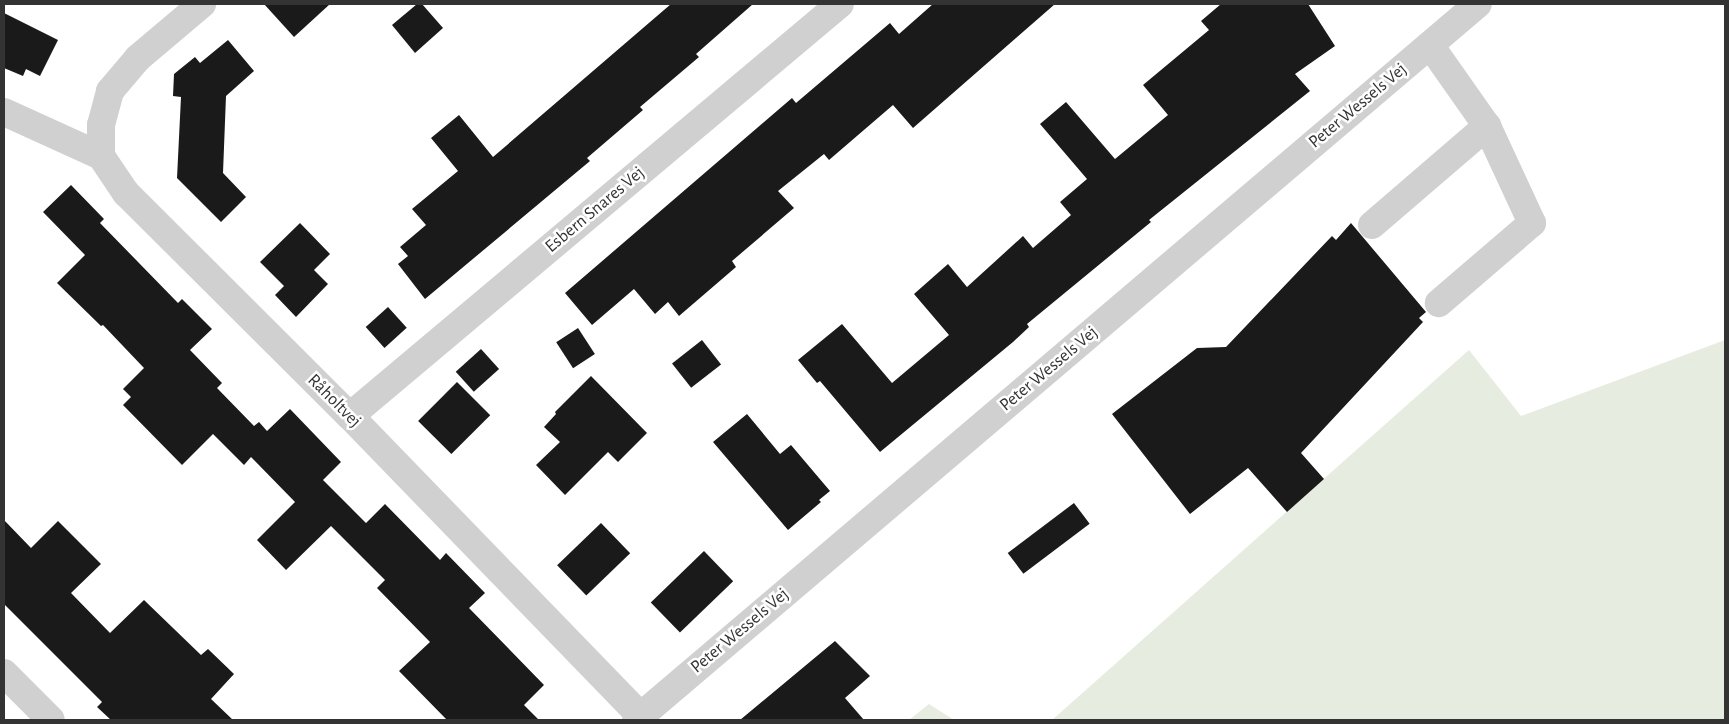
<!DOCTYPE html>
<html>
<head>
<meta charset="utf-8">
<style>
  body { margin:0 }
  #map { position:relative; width:1729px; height:724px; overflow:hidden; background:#fff; font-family:"Alegreya Sans",sans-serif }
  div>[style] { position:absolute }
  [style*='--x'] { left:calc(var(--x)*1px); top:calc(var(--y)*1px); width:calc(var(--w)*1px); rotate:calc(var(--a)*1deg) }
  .green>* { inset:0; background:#e6ecdf }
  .building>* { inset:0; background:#1a1a1a; transform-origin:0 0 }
  .minor>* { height:28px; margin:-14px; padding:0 14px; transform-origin:14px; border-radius:14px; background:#d0d0d0 }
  span { translate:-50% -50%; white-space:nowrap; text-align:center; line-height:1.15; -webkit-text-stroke:5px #fff; paint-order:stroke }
  .street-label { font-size:18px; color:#333 }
  .frame { position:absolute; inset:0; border:5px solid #333; pointer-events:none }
</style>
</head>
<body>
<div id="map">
  <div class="green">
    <div style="clip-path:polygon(1725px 340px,1725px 720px,1052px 720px,1469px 350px,1521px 416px)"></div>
    <div style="clip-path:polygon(929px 704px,954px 720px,909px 720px)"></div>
  </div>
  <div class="building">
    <div style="clip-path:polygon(264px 4px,330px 4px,294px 37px)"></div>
    <div style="clip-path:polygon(417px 4px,422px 4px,443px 28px,415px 53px,392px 25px)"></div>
    <div style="clip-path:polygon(671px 4px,753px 4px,696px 54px,699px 57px,640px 107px,643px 110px,587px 158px,590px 161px,425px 299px,398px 264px,408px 256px,400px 247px,426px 225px,412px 209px,458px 171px,431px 138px,459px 115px,493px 157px)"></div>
    <div style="clip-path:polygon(933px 4px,1055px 4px,913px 128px,893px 105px,829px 160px,824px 154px,778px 191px,794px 208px,732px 261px,736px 267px,679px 316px,668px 302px,655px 314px,634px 289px,592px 325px,565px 293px,792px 98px,796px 103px,890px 23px,899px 34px)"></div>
    <div style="clip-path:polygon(1221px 4px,1308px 4px,1335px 46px,1295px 74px,1310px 91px,1149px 220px,1151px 222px,1027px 324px,1029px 327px,1013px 342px,880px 452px,820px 381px,817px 383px,798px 360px,842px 324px,892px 383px,949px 335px,914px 294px,948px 264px,967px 287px,1023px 236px,1033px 248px,1071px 215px,1060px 202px,1087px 179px,1040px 124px,1066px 102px,1115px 159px,1168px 115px,1143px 85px,1209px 30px,1201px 21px)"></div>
    <div style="clip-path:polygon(4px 13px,58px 40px,40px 76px,26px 69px,23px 76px,4px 68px)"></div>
    <div style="clip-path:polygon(228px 40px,254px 71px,226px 96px,223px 173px,246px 197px,221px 222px,177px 178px,181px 97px,173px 96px,174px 74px,195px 57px,200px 63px)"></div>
    <div style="clip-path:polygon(71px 185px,104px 219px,100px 223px,178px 303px,182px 299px,212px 329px,190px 350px,222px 383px,217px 388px,254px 426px,259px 422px,267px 431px,290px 409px,341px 462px,323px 480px,366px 523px,385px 504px,440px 560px,446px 553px,485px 593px,469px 608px,544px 685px,524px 705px,539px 720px,447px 720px,399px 671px,430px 642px,377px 588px,385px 580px,331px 526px,286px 570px,257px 540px,295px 502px,251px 457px,244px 465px,213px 434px,182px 465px,123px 405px,131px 397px,123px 389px,144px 368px,103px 325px,101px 326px,57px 283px,85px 255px,43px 212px)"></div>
    <div style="clip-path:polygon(300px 223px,330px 254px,314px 270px,328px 284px,296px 317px,275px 295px,284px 286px,260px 262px)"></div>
    <div style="clip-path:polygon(1351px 223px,1426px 312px,1419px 318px,1423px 322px,1301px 453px,1324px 479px,1287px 512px,1248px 468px,1190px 514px,1112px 414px,1197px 348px,1226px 347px,1332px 236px,1336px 240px)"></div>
    <div style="left:388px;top:307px;width:28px;height:30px;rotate:48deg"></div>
    <div style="left:578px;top:328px;width:31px;height:26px;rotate:57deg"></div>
    <div style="left:702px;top:340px;width:31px;height:38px;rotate:52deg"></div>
    <div style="left:481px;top:349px;width:27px;height:34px;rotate:48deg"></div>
    <div style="clip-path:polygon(591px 376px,647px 433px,618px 462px,608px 452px,565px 495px,536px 465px,560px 442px,544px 427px,556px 414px,555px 412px)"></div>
    <div style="left:457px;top:382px;width:47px;height:55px;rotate:45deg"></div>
    <div style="clip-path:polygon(747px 414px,780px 454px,791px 445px,830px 491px,819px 500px,821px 502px,788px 530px,713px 442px)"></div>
    <div style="left:1074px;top:503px;width:26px;height:83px;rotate:53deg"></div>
    <div style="clip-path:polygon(4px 520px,31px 548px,58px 521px,101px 564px,71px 593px,110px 633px,144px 600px,201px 655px,208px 649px,234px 674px,211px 699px,233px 720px,111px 720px,97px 707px,102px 702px,4px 604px)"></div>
    <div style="left:601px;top:523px;width:42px;height:61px;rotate:46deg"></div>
    <div style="left:704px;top:551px;width:42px;height:74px;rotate:46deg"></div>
    <div style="clip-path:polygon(835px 641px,870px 676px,845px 698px,864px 720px,740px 720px)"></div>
  </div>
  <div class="minor">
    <div style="--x:1430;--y:45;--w:99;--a:54.9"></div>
    <div style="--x:1487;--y:126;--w:107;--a:65.1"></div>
    <div style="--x:1532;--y:223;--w:123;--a:139.3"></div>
    <div style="--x:4;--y:112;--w:107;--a:24.4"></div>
    <div style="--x:101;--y:156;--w:45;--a:56"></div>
    <div style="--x:126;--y:193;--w:316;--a:44.9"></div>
    <div style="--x:350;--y:416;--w:424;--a:45.9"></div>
    <div style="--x:101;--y:156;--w:31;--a:-90"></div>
    <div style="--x:101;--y:125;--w:35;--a:-75"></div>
    <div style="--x:110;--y:91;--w:43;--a:-49.7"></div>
    <div style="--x:138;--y:58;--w:84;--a:-40.2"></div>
    <div style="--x:1372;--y:225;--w:152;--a:-40.7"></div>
    <div style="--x:350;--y:416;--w:640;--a:-40.06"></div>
    <div style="--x:4;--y:673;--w:66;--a:45"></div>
    <div style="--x:636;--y:720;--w:1105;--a:-40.38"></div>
  </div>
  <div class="street-label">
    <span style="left:1358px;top:106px;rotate:-40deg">Peter Wessels Vej</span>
    <span style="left:595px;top:210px;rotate:-40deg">Esbern Snares Vej</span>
    <span style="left:1049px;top:369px;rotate:-40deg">Peter Wessels Vej</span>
    <span style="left:334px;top:401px;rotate:45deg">Råholtvej</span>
    <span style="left:740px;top:631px;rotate:-40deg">Peter Wessels Vej</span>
  </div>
  <div class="frame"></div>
</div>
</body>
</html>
